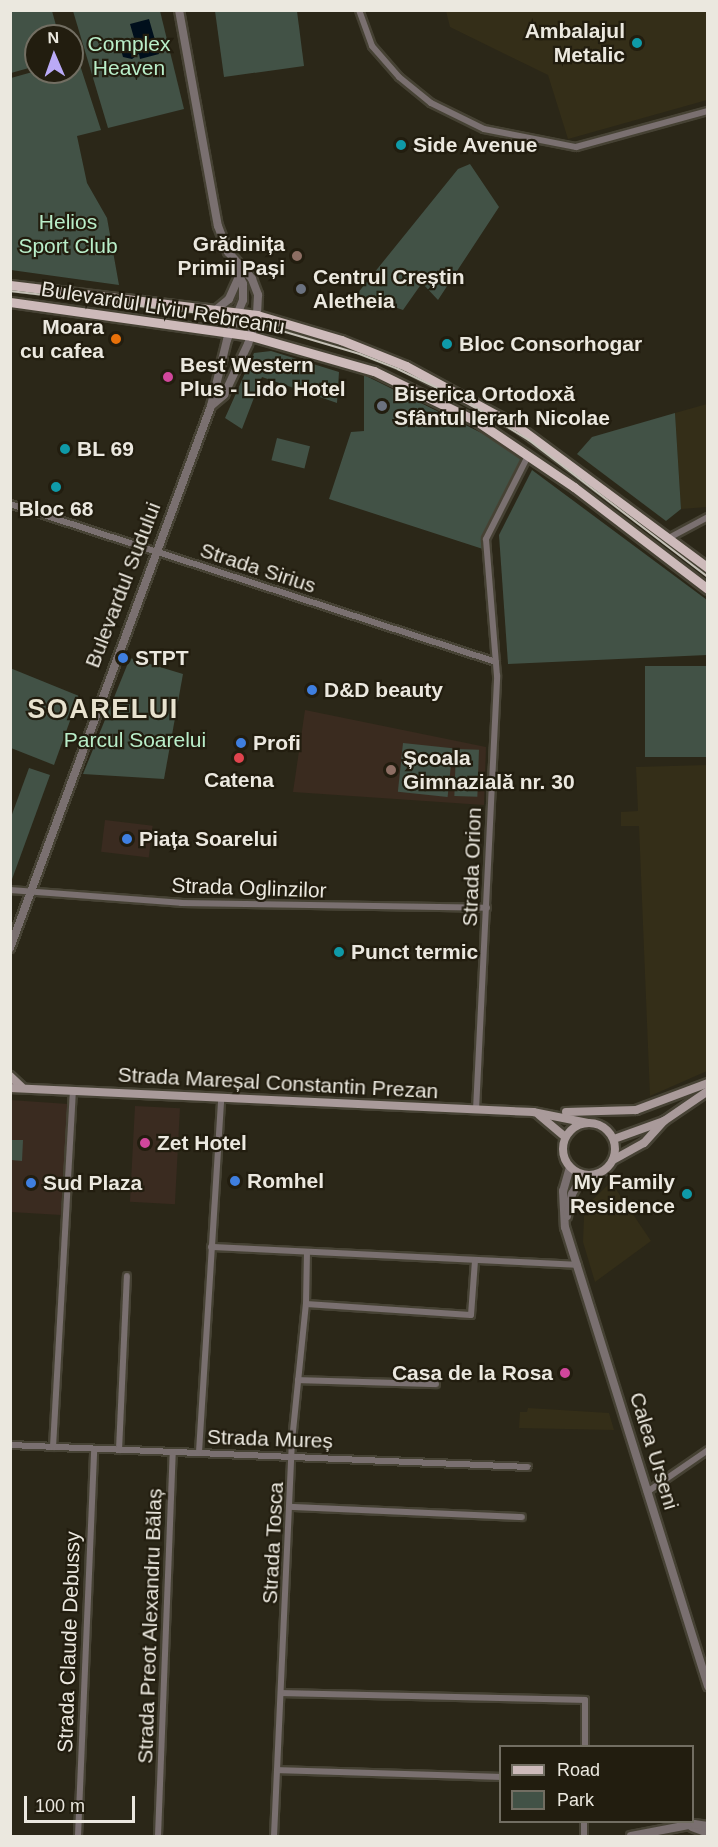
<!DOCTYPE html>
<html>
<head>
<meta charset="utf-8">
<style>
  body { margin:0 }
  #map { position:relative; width:718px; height:1847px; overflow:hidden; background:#2b2718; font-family:Arial,sans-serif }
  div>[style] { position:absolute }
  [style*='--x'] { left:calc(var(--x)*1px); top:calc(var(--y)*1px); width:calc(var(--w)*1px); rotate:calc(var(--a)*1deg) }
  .commercial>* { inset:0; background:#3a2b20; transform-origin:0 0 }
  .built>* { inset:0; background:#342e18 }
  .education>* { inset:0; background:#3a2b1f }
  .green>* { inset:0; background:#425246; transform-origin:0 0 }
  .water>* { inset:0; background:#000f1c }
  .roads { filter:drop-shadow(2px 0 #464234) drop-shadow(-2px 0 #464234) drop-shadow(0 2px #464234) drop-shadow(0 -2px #464234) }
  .minor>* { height:6px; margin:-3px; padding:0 3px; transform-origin:3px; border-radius:3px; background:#7a7070 }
  .tertiary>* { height:8px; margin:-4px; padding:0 4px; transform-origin:4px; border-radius:4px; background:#7a7070 }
  .secondary>* { height:8px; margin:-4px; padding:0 4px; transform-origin:4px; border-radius:4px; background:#a99a9a }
  .secondary>.ring { margin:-4px; padding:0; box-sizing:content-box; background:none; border:8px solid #a99a9a; border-radius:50% }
  .primary>* { height:9px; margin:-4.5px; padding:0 4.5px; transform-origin:4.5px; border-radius:4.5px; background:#cdbaba }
  .tram>* { height:1.5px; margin:-0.75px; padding:0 0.75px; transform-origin:0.75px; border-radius:0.75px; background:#c4c0b6 }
  .dots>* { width:16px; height:16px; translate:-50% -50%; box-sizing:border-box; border:3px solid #221d0f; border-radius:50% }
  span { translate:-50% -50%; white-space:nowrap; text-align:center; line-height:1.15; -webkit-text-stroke:4.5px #221d0f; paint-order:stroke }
  .poi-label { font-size:21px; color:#ebe8df; font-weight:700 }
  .right { translate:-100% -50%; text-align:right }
  .left { translate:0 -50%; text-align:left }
  .park-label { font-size:21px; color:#b9eec9 }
  .street-label { font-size:21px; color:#ebe8df }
  .district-label { font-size:27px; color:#e8e2cf; font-weight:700; letter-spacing:1.5px }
  .frame { position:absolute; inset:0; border:12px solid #ebe8df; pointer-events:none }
  .legend { position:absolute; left:499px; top:1745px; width:195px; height:78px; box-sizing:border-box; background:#221d0f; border:2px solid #726e62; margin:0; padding:8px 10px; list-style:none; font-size:18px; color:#ebe8df }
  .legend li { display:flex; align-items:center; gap:12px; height:30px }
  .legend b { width:30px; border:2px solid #726e62 }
  .north { position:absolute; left:24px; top:24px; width:60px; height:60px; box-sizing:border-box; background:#221d0f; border:2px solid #726e62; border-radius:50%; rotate:358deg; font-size:16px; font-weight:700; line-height:24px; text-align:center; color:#ebe8df }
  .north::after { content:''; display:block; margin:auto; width:21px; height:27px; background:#baaaf7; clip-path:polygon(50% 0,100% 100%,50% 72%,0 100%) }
  .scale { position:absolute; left:24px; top:1796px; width:111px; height:27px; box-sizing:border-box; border:3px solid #ebe8df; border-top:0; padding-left:8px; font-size:18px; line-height:21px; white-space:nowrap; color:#ebe8df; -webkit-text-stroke:4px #221d0f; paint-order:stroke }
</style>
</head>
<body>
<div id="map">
  <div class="commercial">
    <div style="left:105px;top:820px;width:48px;height:32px;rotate:7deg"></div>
    <div style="clip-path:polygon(10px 1100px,68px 1104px,61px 1215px,11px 1212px)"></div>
    <div style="left:135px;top:1106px;width:45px;height:96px;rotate:3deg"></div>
  </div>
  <div class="built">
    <div style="clip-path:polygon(446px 11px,707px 11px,707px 100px,568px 139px,548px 75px,450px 27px)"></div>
    <div style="clip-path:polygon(707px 404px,707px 507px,681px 509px,675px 413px)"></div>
    <div style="clip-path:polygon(707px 765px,707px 1071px,650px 1096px,639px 826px,621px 826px,621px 812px,638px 811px,636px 767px)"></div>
    <div style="clip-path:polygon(611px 1182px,651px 1241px,595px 1282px,583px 1242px,584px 1217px,589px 1203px)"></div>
    <div style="clip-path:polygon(528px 1408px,609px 1413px,614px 1430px,519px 1428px,520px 1412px,527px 1412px)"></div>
  </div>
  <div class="education">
    <div style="clip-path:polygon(305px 710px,486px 747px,484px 805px,293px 792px)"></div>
  </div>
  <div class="green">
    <div style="clip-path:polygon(11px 10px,52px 11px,59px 36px,36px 36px,36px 66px,11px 73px)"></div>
    <div style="clip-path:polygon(73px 11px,160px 11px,184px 109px,108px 128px)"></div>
    <div style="clip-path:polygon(215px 11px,297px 11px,304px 66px,224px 77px)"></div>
    <div style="clip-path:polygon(78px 59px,101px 130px,77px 136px,87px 183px,107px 218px,119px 285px,11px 270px,11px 78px,36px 71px,72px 72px,72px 61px)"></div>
    <div style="clip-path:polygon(470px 164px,499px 207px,438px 300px,422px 283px,403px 310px,357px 294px,458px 169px)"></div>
    <div style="clip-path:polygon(271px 351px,339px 372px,337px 403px,262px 377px,242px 429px,225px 418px,254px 353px)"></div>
    <div style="clip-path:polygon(364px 375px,528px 456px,486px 550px,329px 499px,351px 432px,364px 431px)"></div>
    <div style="clip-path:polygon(675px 413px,681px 509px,666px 521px,577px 454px,592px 437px)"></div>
    <div style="left:277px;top:438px;width:34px;height:23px;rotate:14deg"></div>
    <div style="clip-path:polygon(532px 470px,707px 600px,707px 655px,508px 664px,499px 535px)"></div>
    <div style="clip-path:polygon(130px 658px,183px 674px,164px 779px,83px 774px)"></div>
    <div style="left:707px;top:666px;width:91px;height:62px;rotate:90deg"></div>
    <div style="clip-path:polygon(10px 668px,79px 696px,54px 765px,11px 748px)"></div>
    <div style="left:403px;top:743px;width:50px;height:49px;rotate:6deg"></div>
    <div style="left:456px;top:749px;width:23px;height:47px;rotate:2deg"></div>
    <div style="clip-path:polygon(29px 768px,50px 775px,11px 882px,11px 817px)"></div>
    <div style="clip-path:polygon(10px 1140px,23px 1140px,22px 1161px,11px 1160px)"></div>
  </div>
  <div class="water">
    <div style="clip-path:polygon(149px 19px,159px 54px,140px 59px,139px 54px,132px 59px,123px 57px,121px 50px,128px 44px,136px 45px,130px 24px)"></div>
  </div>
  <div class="roads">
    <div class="minor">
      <div style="--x:359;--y:10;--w:38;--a:70"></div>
      <div style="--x:372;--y:46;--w:41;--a:48.9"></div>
      <div style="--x:399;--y:77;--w:41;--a:39.1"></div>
      <div style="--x:431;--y:103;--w:59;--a:26.1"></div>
      <div style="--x:484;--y:129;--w:94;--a:11.1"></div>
      <div style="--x:576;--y:147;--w:137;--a:-15.3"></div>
      <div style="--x:10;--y:504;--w:511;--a:18.01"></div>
      <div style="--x:667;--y:539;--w:47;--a:-28.2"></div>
      <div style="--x:10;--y:890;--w:171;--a:4.3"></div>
      <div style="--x:181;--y:903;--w:306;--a:0.9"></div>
      <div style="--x:476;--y:1110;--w:435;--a:-87.2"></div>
      <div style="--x:497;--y:676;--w:137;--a:-94.6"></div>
      <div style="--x:486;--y:539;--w:93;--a:-63.2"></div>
      <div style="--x:211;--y:1247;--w:367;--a:2.8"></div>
      <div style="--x:306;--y:1304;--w:165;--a:3.8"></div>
      <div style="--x:471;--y:1315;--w:55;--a:-85.8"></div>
      <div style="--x:298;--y:1380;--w:138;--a:1.7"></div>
      <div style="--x:10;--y:1445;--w:518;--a:2.43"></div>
      <div style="--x:53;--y:1447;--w:357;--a:-86.8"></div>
      <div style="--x:119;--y:1450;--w:174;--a:-87.4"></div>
      <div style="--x:199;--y:1452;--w:355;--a:-86.4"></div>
      <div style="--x:647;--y:1492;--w:74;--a:-34.5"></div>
      <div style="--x:291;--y:1507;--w:231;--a:2.5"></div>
      <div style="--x:282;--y:1693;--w:303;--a:1.3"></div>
      <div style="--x:585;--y:1700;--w:46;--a:90"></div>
      <div style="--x:277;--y:1770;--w:223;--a:1.8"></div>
      <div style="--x:78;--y:1836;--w:387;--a:-87.6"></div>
      <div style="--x:158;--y:1836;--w:384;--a:-87.8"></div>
      <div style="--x:274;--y:1836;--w:395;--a:-87.4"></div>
      <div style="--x:292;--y:1441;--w:138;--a:-84.2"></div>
      <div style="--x:306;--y:1304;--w:52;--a:-88.9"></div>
      <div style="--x:584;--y:1836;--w:14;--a:-90"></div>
    </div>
    <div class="tertiary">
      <div style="--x:179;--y:10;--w:219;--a:79.8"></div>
      <div style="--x:218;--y:226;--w:28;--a:69"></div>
      <div style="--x:228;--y:252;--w:36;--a:48"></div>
      <div style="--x:252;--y:279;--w:17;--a:69"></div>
      <div style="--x:258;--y:295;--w:20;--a:93"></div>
      <div style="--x:257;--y:315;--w:30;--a:107"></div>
      <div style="--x:248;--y:344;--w:56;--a:115.2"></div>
      <div style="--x:224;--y:395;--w:17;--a:140"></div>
      <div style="--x:218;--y:308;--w:14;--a:-39"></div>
      <div style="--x:229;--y:299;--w:24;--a:-66"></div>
      <div style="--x:10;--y:948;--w:578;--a:-69.65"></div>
      <div style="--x:211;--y:406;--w:68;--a:-76.4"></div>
      <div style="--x:227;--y:340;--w:43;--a:-68.2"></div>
      <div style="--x:243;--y:300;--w:16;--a:-90"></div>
      <div style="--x:243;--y:284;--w:23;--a:-113"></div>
      <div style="--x:570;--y:1167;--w:25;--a:106"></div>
      <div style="--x:563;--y:1191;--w:36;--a:87"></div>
      <div style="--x:565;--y:1227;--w:481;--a:72.7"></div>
      <div style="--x:567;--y:1216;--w:23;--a:-77"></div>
      <div style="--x:572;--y:1194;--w:22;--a:-60"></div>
      <div style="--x:692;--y:1827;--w:17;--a:21"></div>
      <div style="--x:631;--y:1836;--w:64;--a:-10.8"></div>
      <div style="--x:694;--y:1824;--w:14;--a:8"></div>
    </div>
    <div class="secondary">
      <div style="--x:10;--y:1076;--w:16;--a:43"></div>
      <div style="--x:10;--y:1088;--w:524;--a:2.63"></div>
      <div style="--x:533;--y:1112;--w:56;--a:11.3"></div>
      <div style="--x:566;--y:1112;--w:70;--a:-1.6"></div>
      <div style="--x:636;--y:1110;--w:77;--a:-20.6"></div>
      <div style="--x:539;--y:1115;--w:34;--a:40"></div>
      <div class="ring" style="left:563px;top:1123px;width:44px;height:44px"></div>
      <div style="--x:614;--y:1139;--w:53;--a:-19.8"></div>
      <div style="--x:664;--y:1121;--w:53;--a:-34.3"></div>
      <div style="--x:613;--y:1160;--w:35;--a:-29"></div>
      <div style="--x:644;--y:1143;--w:30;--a:-48"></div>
    </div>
    <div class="primary">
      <div style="--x:10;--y:285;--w:249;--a:6.9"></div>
      <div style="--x:257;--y:315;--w:88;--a:16.6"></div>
      <div style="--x:341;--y:340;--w:70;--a:21.8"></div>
      <div style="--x:406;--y:366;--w:126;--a:28.4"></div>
      <div style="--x:517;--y:426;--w:238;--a:36.6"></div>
      <div style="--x:10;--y:302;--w:243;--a:8"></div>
      <div style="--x:251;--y:336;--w:128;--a:15.9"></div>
      <div style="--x:374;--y:371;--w:116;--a:26.1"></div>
      <div style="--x:478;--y:422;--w:116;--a:34.1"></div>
      <div style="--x:574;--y:487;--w:168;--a:37.3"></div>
    </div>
  </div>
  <div class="tram">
    <div style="--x:10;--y:291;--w:226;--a:6.6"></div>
    <div style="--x:235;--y:317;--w:130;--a:16.5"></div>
    <div style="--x:360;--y:354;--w:41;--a:21.5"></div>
    <div style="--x:398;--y:369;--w:76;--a:25.6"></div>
    <div style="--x:467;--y:402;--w:73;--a:31.5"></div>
    <div style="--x:529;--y:440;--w:225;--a:37.4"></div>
  </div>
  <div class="dots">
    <div style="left:637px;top:43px;background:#0f9aa8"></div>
    <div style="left:401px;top:145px;background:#0f9aa8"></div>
    <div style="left:297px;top:256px;background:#8d6e63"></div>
    <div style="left:301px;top:289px;background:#6b7280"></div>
    <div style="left:116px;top:339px;background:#e8710a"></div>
    <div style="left:447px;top:344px;background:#0f9aa8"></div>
    <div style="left:168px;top:377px;background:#d1479c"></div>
    <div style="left:382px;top:406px;background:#6b7280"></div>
    <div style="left:65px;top:449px;background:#0f9aa8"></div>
    <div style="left:56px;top:487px;background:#0f9aa8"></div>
    <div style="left:123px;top:658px;background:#3f7fe0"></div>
    <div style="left:312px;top:690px;background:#3f7fe0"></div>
    <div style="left:241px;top:743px;background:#3f7fe0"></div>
    <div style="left:239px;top:758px;background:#e0444e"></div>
    <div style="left:391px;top:770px;background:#8d6e63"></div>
    <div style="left:127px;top:839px;background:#3f7fe0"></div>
    <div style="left:339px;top:952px;background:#0f9aa8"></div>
    <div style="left:145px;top:1143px;background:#d1479c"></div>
    <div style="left:235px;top:1181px;background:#3f7fe0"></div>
    <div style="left:31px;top:1183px;background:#3f7fe0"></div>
    <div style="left:687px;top:1194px;background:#0f9aa8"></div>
    <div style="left:565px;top:1373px;background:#d1479c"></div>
  </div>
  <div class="poi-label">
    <span class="right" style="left:625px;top:43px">Ambalajul<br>Metalic</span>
    <span class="left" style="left:413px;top:145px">Side Avenue</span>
    <span class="right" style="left:285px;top:256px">Grădinița<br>Primii Pași</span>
    <span class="left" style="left:313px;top:289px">Centrul Creștin<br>Aletheia</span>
    <span class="right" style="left:104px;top:339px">Moara<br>cu cafea</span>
    <span class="left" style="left:459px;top:344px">Bloc Consorhogar</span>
    <span class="left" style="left:180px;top:377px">Best Western<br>Plus - Lido Hotel</span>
    <span class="left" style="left:394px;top:406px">Biserica Ortodoxă<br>Sfântul Ierarh Nicolae</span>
    <span class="left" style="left:77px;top:449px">BL 69</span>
    <span style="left:56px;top:509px">Bloc 68</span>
    <span class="left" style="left:135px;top:658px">STPT</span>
    <span class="left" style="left:324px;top:690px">D&amp;D beauty</span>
    <span class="left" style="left:253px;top:743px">Profi</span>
    <span class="left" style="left:403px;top:770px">Școala<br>Gimnazială nr. 30</span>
    <span style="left:239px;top:780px">Catena</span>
    <span class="left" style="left:139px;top:839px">Piața Soarelui</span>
    <span class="left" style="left:351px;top:952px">Punct termic</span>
    <span class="left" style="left:157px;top:1143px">Zet Hotel</span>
    <span class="left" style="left:247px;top:1181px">Romhel</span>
    <span class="right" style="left:675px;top:1194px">My Family<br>Residence</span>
    <span class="left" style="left:43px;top:1183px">Sud Plaza</span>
    <span class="right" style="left:553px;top:1373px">Casa de la Rosa</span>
  </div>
  <div class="park-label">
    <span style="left:129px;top:56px">Complex<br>Heaven</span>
    <span style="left:68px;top:234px">Helios<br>Sport Club</span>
    <span style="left:135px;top:740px">Parcul Soarelui</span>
  </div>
  <div class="street-label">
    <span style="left:163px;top:308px;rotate:9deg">Bulevardul Liviu Rebreanu</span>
    <span style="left:258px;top:568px;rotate:18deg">Strada Sirius</span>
    <span style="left:123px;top:585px;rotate:-69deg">Bulevardul Sudului</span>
    <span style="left:472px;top:867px;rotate:-88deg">Strada Orion</span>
    <span style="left:249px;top:888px;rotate:2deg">Strada Oglinzilor</span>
    <span style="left:278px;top:1083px;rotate:3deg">Strada Mareșal Constantin Prezan</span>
    <span style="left:270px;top:1439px;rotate:2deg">Strada Mureș</span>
    <span style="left:654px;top:1451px;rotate:73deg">Calea Urseni</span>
    <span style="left:273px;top:1543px;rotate:-87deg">Strada Tosca</span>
    <span style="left:150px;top:1626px;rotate:-88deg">Strada Preot Alexandru Bălaș</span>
    <span style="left:69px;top:1642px;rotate:-88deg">Strada Claude Debussy</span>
  </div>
  <div class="district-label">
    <span style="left:103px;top:710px">SOARELUI</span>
  </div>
  <div class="frame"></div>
  <ul class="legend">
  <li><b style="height:8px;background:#cdbaba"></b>Road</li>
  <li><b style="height:16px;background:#425246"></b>Park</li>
  </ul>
  <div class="north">N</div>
  <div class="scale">100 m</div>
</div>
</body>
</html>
